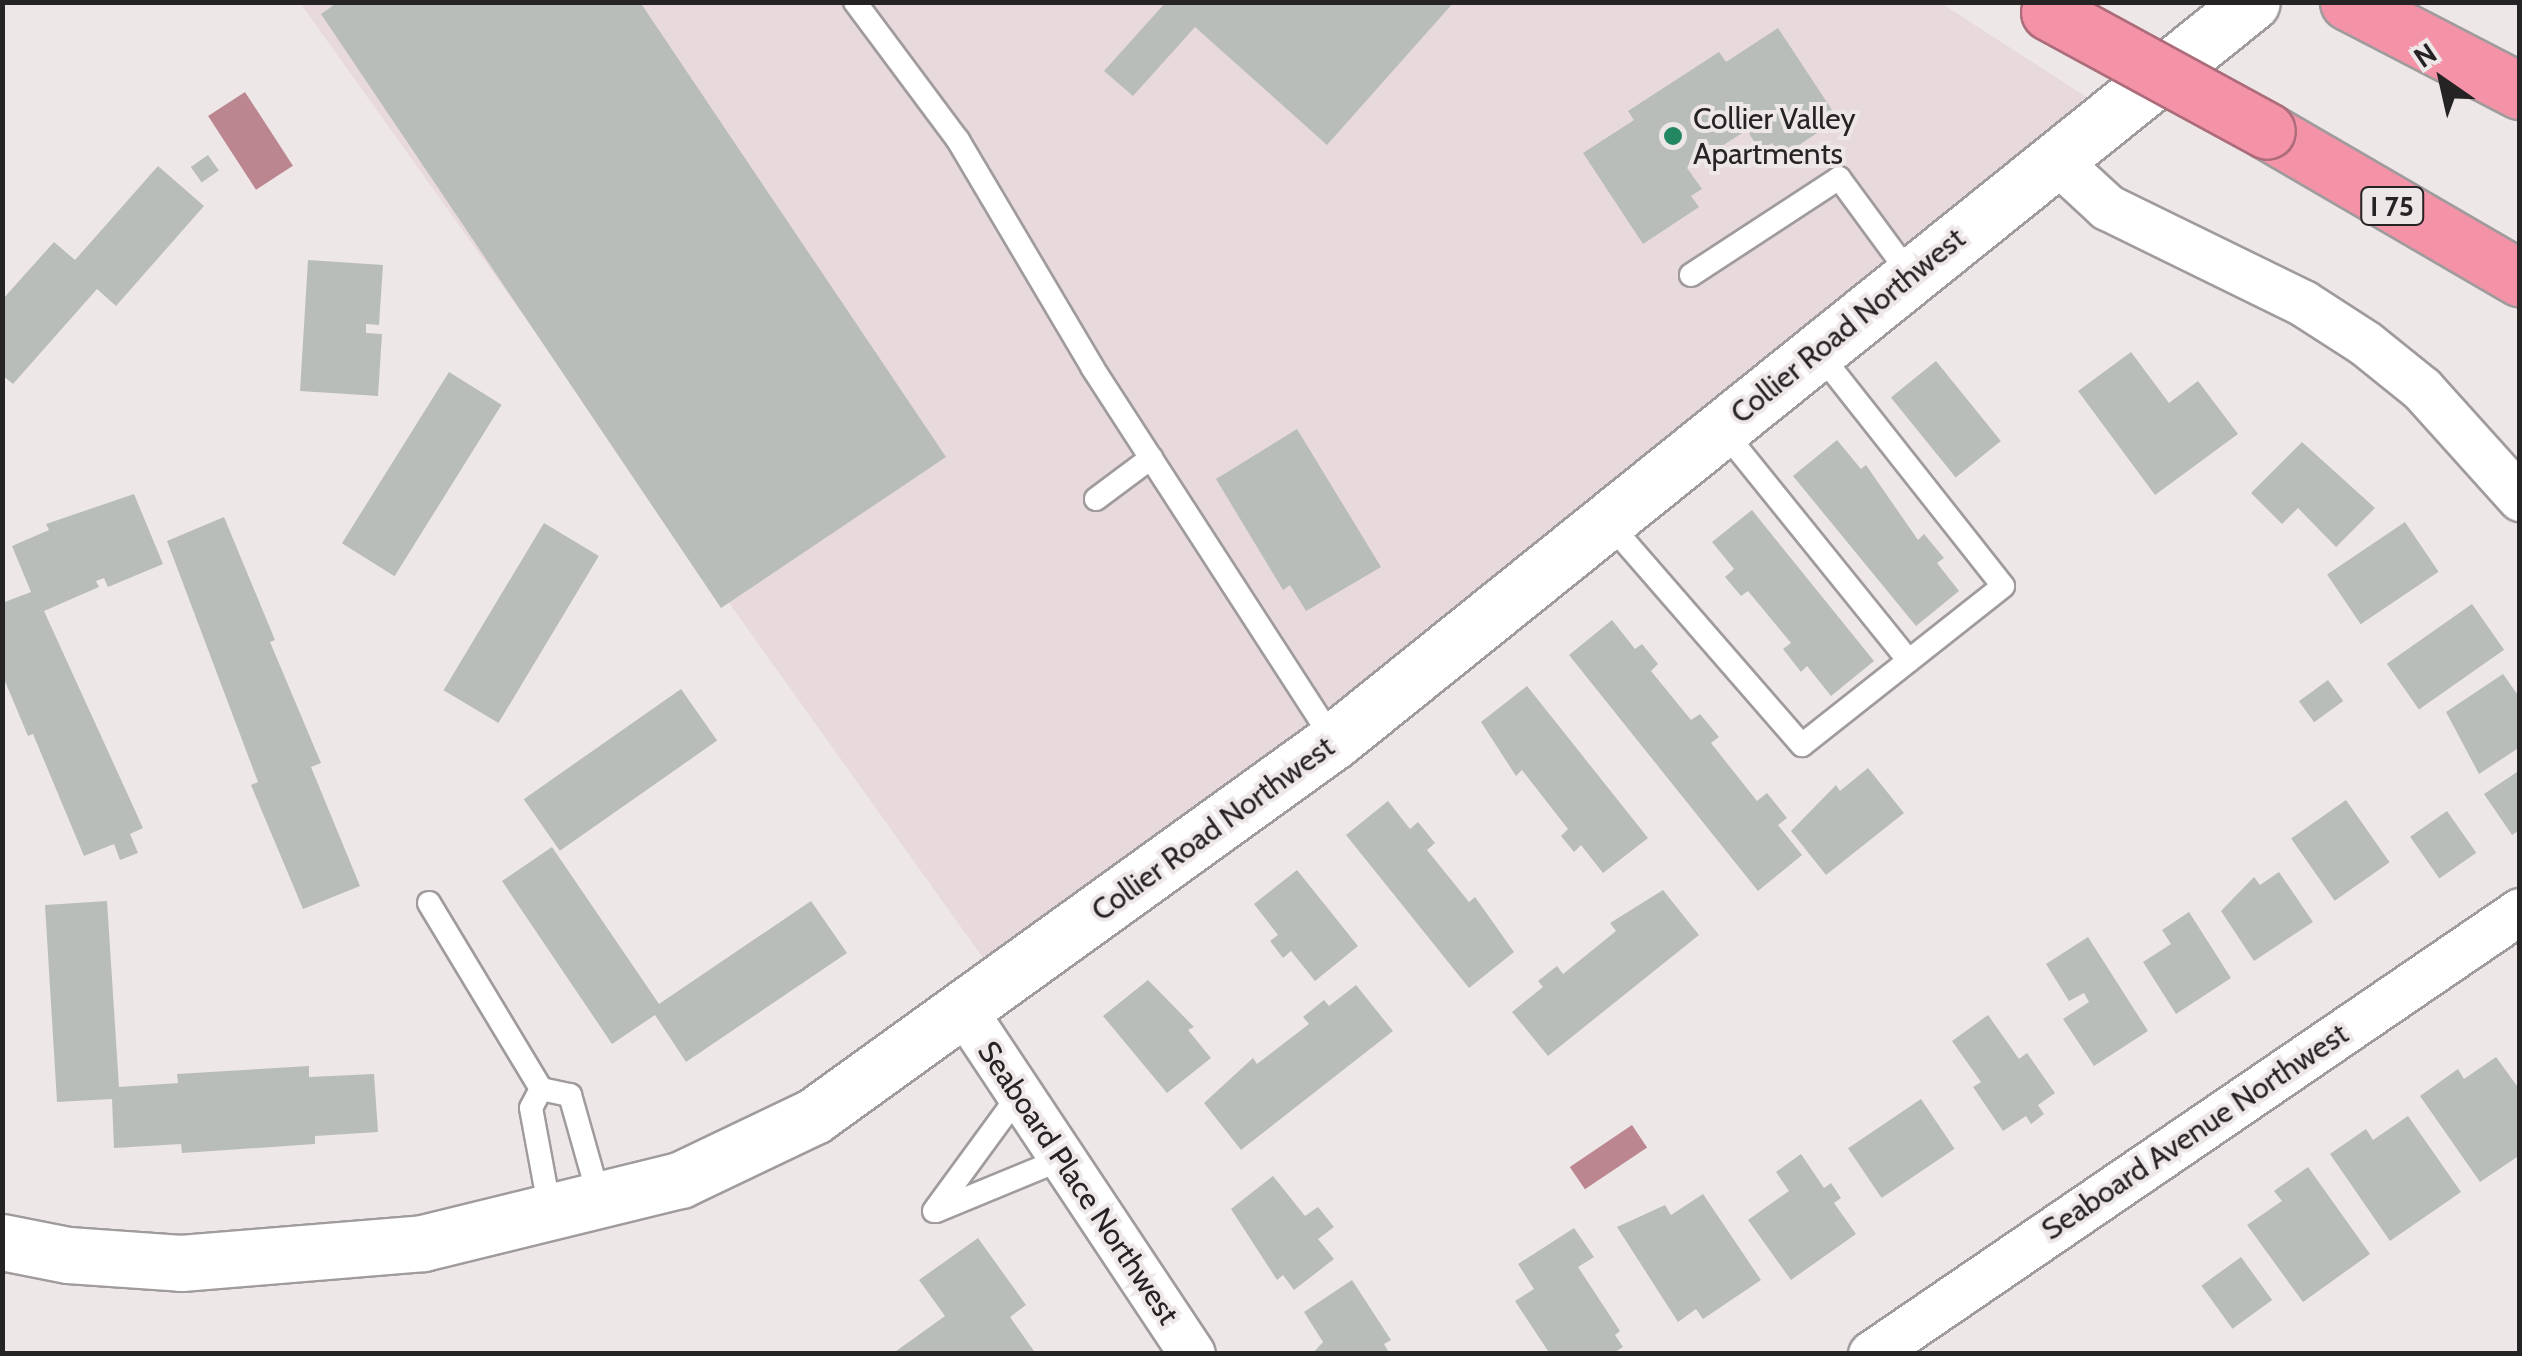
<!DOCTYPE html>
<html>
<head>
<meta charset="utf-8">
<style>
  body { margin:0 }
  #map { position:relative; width:2522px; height:1356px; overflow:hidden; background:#eee7e8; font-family:Cabin,sans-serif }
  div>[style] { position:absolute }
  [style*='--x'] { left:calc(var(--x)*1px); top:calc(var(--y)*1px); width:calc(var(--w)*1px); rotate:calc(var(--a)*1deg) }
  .built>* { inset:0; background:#e8d9dc }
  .water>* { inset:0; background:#bb8690; transform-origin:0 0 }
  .building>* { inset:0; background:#b8bdba; transform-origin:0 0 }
  .roads { filter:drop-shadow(2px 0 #a09b9c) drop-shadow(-2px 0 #a09b9c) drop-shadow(0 2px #a09b9c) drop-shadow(0 -2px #a09b9c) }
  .service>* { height:22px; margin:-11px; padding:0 11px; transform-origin:11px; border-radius:11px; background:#fff }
  .minor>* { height:45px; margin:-22.5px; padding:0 22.5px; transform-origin:22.5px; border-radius:22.5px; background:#fff }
  .tertiary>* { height:55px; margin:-27.5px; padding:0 27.5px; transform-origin:27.5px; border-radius:27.5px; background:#fff }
  .motorway>* { height:55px; margin:-27.5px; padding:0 27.5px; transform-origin:27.5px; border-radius:27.5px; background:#f493a8 }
  .bridges { filter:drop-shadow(2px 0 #ac6c7a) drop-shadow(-2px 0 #ac6c7a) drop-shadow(0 2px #ac6c7a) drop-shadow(0 -2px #ac6c7a) }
  .motorway-bridge>* { height:55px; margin:-27.5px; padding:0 27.5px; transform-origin:27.5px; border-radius:27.5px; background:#f493a8 }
  .dots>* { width:28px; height:28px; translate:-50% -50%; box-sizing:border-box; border:5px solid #eee7e8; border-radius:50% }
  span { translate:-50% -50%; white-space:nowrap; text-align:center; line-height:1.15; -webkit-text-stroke:8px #eee7e8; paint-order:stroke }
  .shield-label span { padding:2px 8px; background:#eee7e8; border:2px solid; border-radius:8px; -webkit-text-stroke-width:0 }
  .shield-label { font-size:28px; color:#262324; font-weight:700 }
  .poi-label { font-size:30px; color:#262324 }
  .left { translate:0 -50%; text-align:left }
  .street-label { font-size:30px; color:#262324 }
  .frame { position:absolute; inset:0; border:5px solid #262324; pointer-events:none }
  .north { position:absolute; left:2392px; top:30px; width:100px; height:100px; -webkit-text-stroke:8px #eee7e8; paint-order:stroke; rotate:326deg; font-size:28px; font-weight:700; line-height:40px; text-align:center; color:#262324 }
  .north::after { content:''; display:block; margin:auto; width:35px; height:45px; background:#262324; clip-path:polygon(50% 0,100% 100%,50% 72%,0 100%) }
</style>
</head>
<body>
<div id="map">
  <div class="built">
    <div style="clip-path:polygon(300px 3px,1941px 3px,2091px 100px,1006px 990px)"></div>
  </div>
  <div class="water">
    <div style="left:245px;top:92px;width:88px;height:44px;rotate:57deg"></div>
    <div style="left:1632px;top:1125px;width:27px;height:75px;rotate:56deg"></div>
  </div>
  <div class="building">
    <div style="clip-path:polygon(338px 2px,640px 2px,946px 457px,721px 608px,321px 14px)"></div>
    <div style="clip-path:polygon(1166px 2px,1454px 2px,1327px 145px,1195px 27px,1133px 96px,1104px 71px)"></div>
    <div style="clip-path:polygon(1778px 28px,1838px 119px,1781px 157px,1772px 143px,1760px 151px,1747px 130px,1687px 168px,1702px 189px,1691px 196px,1699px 207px,1643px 244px,1583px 153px,1634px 120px,1628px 111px,1719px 52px,1726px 62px)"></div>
    <div style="left:208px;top:155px;width:19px;height:21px;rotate:55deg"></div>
    <div style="clip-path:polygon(158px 166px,204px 206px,116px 306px,97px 289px,13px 384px,2px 375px,2px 300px,54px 242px,75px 260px)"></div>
    <div style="clip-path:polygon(308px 260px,383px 265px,379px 325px,366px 324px,366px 333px,382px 334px,378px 396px,300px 391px)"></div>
    <div style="clip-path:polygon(2131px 352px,2169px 403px,2198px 381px,2238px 434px,2155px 495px,2078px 391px)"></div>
    <div style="left:1936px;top:361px;width:103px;height:58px;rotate:51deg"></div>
    <div style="left:449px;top:372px;width:62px;height:202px;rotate:32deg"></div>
    <div style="clip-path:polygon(1297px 429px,1381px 567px,1306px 611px,1290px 585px,1283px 590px,1216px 479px)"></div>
    <div style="clip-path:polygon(1837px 440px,1861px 469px,1866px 465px,1918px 540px,1924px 534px,1944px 558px,1937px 563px,1959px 591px,1916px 626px,1793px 476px)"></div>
    <div style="clip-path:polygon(2302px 442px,2375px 508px,2336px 547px,2298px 508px,2282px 524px,2251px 493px)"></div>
    <div style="clip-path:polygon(134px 494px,163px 564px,108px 587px,104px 578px,96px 581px,99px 587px,44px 611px,143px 828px,130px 834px,138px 853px,120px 860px,114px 844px,84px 856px,33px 734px,28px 736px,2px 674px,2px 603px,31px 592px,12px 546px,49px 530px,46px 524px)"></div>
    <div style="clip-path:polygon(1752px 510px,1874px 661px,1831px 696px,1807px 666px,1801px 672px,1783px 649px,1791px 643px,1748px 591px,1741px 596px,1725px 577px,1734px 569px,1712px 542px)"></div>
    <div style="clip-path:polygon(224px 517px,275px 640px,270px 642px,321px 763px,311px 767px,360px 886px,303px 909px,251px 785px,258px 782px,167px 541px)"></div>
    <div style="left:2405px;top:522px;width:60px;height:94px;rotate:56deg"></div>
    <div style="left:544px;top:523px;width:64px;height:195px;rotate:31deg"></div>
    <div style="left:2472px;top:604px;width:56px;height:104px;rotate:55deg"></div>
    <div style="clip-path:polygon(1612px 620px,1635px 649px,1642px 644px,1658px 664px,1651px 671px,1691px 720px,1700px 714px,1719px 737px,1711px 743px,1757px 801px,1767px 793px,1787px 818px,1778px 825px,1802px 855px,1758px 891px,1569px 655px)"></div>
    <div style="clip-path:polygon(2503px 674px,2520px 698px,2520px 747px,2479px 774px,2446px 712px)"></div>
    <div style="left:2328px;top:680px;width:26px;height:36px;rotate:54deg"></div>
    <div style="clip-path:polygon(1527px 686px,1648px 838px,1603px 873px,1581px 845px,1574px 852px,1561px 836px,1568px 829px,1522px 770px,1516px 776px,1481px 722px)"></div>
    <div style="left:681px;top:689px;width:63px;height:192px;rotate:55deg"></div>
    <div style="clip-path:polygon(1868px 768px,1904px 813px,1826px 875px,1791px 831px,1836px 785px,1840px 791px)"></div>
    <div style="clip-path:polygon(2520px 770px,2520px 830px,2512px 835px,2484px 794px)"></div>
    <div style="left:2346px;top:800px;width:76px;height:67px;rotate:55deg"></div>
    <div style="clip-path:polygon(1388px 801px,1410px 829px,1418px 822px,1435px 843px,1427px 850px,1469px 902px,1475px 897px,1514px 952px,1469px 988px,1346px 835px)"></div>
    <div style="left:2447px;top:811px;width:51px;height:45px;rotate:55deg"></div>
    <div style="clip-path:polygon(552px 847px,659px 1004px,811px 901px,847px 953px,686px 1062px,655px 1015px,612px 1044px,502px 881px)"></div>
    <div style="clip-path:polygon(1297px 870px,1358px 946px,1315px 981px,1291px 951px,1283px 958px,1270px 941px,1278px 935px,1254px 904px)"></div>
    <div style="clip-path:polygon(2279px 872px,2313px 922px,2254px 961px,2221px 911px,2254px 877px,2260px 885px)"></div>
    <div style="clip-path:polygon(1663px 890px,1699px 935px,1548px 1056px,1512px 1012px,1543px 987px,1538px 981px,1557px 966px,1563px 974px,1616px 931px,1610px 923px)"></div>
    <div style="clip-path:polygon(107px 901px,119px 1087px,178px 1083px,177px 1074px,309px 1066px,309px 1077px,374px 1074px,378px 1132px,315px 1136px,315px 1144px,182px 1153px,181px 1144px,114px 1148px,112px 1099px,57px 1102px,45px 905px)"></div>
    <div style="clip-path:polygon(2189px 912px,2231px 978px,2176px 1014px,2143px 962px,2171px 944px,2162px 930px)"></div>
    <div style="clip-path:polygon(2088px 937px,2148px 1031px,2094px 1066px,2063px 1019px,2089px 1002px,2084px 993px,2069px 1001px,2046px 964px)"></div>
    <div style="clip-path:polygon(1148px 980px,1194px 1027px,1188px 1030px,1211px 1058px,1167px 1093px,1103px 1016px)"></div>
    <div style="clip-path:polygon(1356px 985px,1393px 1031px,1241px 1150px,1204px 1103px,1253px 1058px,1257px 1064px,1309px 1024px,1303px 1017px,1324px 1000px,1329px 1006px)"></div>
    <div style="clip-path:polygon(1988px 1015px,2019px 1059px,2027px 1053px,2055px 1093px,2038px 1105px,2044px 1114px,2031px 1124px,2026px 1116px,2003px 1131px,1973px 1087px,1981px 1082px,1952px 1041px)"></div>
    <div style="clip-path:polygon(2496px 1057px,2520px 1090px,2520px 1155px,2480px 1182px,2420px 1096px,2458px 1069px,2464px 1079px)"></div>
    <div style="left:1921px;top:1099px;width:60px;height:88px;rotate:56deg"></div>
    <div style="clip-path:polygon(2408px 1116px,2461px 1192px,2390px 1241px,2330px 1154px,2366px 1129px,2373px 1140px)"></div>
    <div style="clip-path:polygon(1801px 1154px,1824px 1188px,1831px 1183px,1841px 1198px,1834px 1203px,1856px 1234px,1791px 1280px,1748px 1220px,1789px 1191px,1776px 1172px)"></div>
    <div style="clip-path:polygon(2308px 1167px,2370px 1254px,2303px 1302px,2247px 1225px,2282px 1201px,2274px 1191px)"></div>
    <div style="clip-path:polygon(1273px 1176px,1305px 1216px,1318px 1207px,1334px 1227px,1318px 1239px,1334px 1259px,1294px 1290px,1283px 1275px,1277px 1280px,1231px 1209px)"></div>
    <div style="clip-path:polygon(1703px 1194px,1761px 1280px,1703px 1319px,1696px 1309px,1678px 1322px,1617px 1227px,1665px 1205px,1671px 1215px)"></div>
    <div style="clip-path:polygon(1574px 1228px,1594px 1257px,1578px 1267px,1620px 1331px,1615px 1335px,1623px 1347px,1612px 1354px,1550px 1354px,1515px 1301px,1534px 1289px,1518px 1264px)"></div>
    <div style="clip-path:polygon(978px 1238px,1026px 1305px,1010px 1317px,1036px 1354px,892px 1354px,945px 1316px,919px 1280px)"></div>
    <div style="left:2241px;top:1257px;width:53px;height:49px;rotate:54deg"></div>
    <div style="clip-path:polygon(1352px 1280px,1391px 1340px,1384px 1344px,1390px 1354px,1312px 1354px,1323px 1342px,1304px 1312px)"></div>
  </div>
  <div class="roads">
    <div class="service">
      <div style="--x:855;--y:2;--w:172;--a:53.3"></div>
      <div style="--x:958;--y:140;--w:264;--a:59.4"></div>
      <div style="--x:1092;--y:367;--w:445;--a:57.1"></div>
      <div style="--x:1691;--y:275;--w:177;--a:-33.2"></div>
      <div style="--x:1839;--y:178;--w:122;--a:53.7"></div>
      <div style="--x:1721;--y:428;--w:299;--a:51.1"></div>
      <div style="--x:1096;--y:499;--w:69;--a:-36.7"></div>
      <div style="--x:1607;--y:521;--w:297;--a:49"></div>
      <div style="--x:1802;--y:745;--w:256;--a:-38.3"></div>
      <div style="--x:2003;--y:586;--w:298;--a:-128.3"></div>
      <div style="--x:429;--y:903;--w:217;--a:58.9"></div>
      <div style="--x:541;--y:1089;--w:30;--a:12"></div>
      <div style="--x:570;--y:1095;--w:110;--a:74.2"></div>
      <div style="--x:541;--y:1089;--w:21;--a:118"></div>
      <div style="--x:531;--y:1108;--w:105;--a:79.5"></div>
      <div style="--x:934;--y:1211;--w:144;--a:-53.8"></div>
      <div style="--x:936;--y:1211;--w:136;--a:-22.4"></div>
    </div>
    <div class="minor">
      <div style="--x:2055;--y:159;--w:71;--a:42.7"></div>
      <div style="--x:2107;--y:207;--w:218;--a:26.1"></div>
      <div style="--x:2303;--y:303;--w:74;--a:32.8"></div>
      <div style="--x:2365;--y:343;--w:73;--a:38.9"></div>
      <div style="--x:2422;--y:389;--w:147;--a:48"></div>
      <div style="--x:965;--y:1012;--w:410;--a:56.4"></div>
      <div style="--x:1871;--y:1354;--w:786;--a:-34.32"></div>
    </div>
    <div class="tertiary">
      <div style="--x:2;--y:1242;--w:67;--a:11.1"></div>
      <div style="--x:68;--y:1255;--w:113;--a:4"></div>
      <div style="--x:181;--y:1263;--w:243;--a:-4.7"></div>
      <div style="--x:423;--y:1243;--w:265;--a:-13.8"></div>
      <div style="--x:680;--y:1180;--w:148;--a:-25.5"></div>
      <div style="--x:814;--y:1116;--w:641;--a:-35.8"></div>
      <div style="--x:1334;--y:741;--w:1178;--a:-38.83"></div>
    </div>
    <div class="motorway">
      <div style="--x:2348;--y:2;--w:194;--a:27.4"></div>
      <div style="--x:2267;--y:131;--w:293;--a:30.2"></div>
    </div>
  </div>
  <div class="bridges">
    <div class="motorway-bridge">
      <div style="--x:2049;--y:12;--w:248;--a:28.6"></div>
    </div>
  </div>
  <div class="dots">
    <div style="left:1673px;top:136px;background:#238862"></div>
  </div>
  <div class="shield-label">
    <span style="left:2392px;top:206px">I 75</span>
  </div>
  <div class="poi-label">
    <span class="left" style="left:1693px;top:136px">Collier Valley<br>Apartments</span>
  </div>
  <div class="street-label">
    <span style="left:1848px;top:326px;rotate:-39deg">Collier Road Northwest</span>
    <span style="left:1213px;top:829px;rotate:-36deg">Collier Road Northwest</span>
    <span style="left:2195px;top:1132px;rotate:-34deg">Seaboard Avenue Northwest</span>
    <span style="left:1078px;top:1183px;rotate:56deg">Seaboard Place Northwest</span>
  </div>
  <div class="frame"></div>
  <div class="north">N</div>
</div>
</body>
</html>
